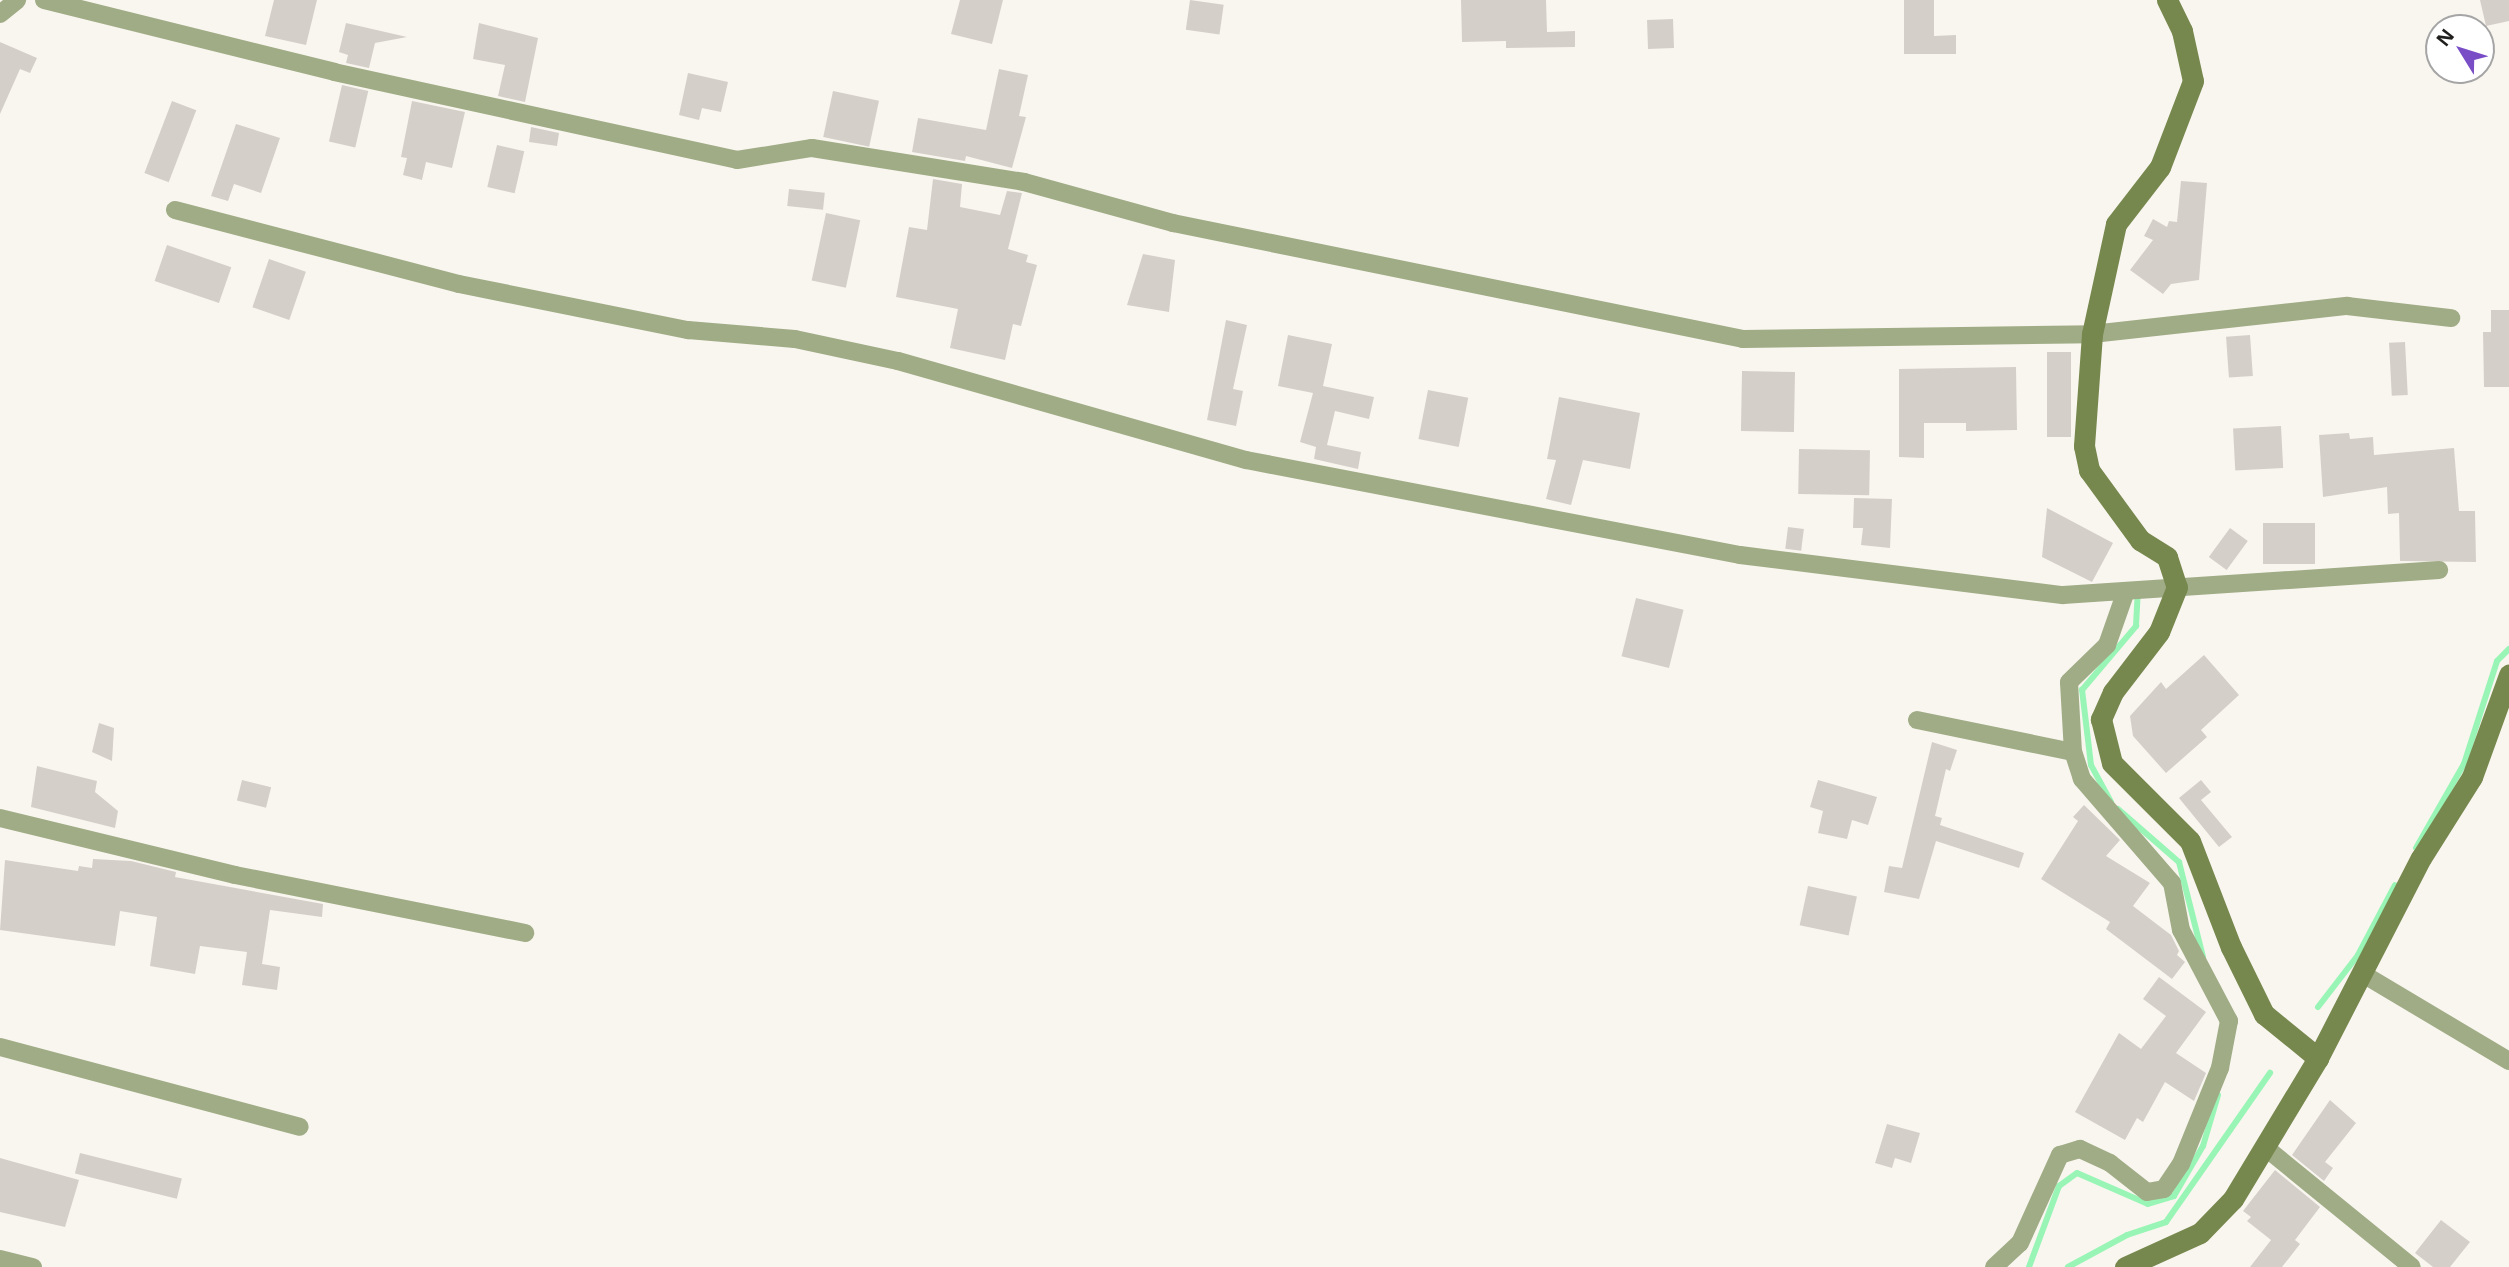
<!DOCTYPE html>
<html>
<head>
<meta charset="utf-8">
<style>
  body { margin:0 }
  #map { position:relative; width:2509px; height:1267px; overflow:hidden; background:#f9f6ef; font-family:"Open Sans",sans-serif }
  div>[style] { position:absolute }
  [style*='--x'] { left:calc(var(--x)*1px); top:calc(var(--y)*1px); width:calc(var(--w)*1px); rotate:calc(var(--a)*1deg) }
  .stream>* { height:6px; margin:-3px; padding:0 3px; transform-origin:3px; border-radius:3px; background:#99f5b6 }
  .building>* { inset:0; background:#d5cfca; transform-origin:0 0 }
  .street>* { height:18px; margin:-9px; padding:0 9px; transform-origin:9px; border-radius:9px; background:#a0ac86 }
  .secondary>* { height:21px; margin:-10.5px; padding:0 10.5px; transform-origin:10.5px; border-radius:10.5px; background:#77884e }
  span { translate:-50% -50%; white-space:nowrap; text-align:center; line-height:1.15; -webkit-text-stroke:5px #fff; paint-order:stroke }
  .north { position:absolute; left:2425px; top:14px; width:70px; height:70px; box-sizing:border-box; background:#fff; border:2px solid #a6a5a5; border-radius:50%; rotate:308deg; font-size:19px; font-weight:700; line-height:28px; text-align:center; color:#201f1d }
  .north::after { content:''; display:block; margin:auto; width:24px; height:32px; background:#794dc6; clip-path:polygon(50% 0,100% 100%,50% 72%,0 100%) }
</style>
</head>
<body>
<div id="map">
  <div class="stream">
    <div style="--x:2111;--y:802;--w:42;--a:-118.4"></div>
    <div style="--x:2091;--y:765;--w:76;--a:-96.8"></div>
    <div style="--x:2082;--y:690;--w:84;--a:-49.8"></div>
    <div style="--x:2136;--y:626;--w:33;--a:-87"></div>
    <div style="--x:2118;--y:809;--w:81;--a:41"></div>
    <div style="--x:2179;--y:862;--w:98;--a:75.8"></div>
    <div style="--x:2416;--y:848;--w:97;--a:-60.3"></div>
    <div style="--x:2464;--y:764;--w:108;--a:-72.2"></div>
    <div style="--x:2497;--y:661;--w:17;--a:-45"></div>
    <div style="--x:2318;--y:1007;--w:66;--a:-52.4"></div>
    <div style="--x:2358;--y:955;--w:79;--a:-62.1"></div>
    <div style="--x:2029;--y:1267;--w:86;--a:-69.7"></div>
    <div style="--x:2059;--y:1186;--w:22;--a:-36"></div>
    <div style="--x:2077;--y:1173;--w:77;--a:23.6"></div>
    <div style="--x:2148;--y:1204;--w:27;--a:-17"></div>
    <div style="--x:2174;--y:1196;--w:58;--a:-59.9"></div>
    <div style="--x:2203;--y:1146;--w:53;--a:-73.6"></div>
    <div style="--x:2068;--y:1267;--w:67;--a:-28.5"></div>
    <div style="--x:2127;--y:1235;--w:41;--a:-18.4"></div>
    <div style="--x:2166;--y:1222;--w:182;--a:-55.1"></div>
  </div>
  <div class="building">
    <div style="clip-path:polygon(274px 0,317px 0,306px 45px,265px 36px)"></div>
    <div style="clip-path:polygon(960px 0,1003px 0,992px 44px,951px 34px)"></div>
    <div style="left:1190px;top:0;width:34px;height:30px;rotate:8deg"></div>
    <div style="clip-path:polygon(1461px 0,1546px 0,1547px 32px,1575px 31px,1575px 47px,1506px 48px,1506px 41px,1462px 42px)"></div>
    <div style="clip-path:polygon(1904px 0,1934px 0,1934px 36px,1956px 35px,1956px 54px,1904px 54px)"></div>
    <div style="clip-path:polygon(2480px 0,2509px 0,2509px 21px,2486px 26px)"></div>
    <div style="left:1673px;top:19px;width:29px;height:26px;rotate:88deg"></div>
    <div style="clip-path:polygon(346px 23px,407px 37px,375px 43px,369px 68px,346px 63px,348px 55px,339px 52px)"></div>
    <div style="clip-path:polygon(479px 23px,538px 38px,525px 102px,498px 96px,505px 65px,473px 59px)"></div>
    <div style="clip-path:polygon(0 42px,37px 58px,30px 73px,20px 69px,0 114px)"></div>
    <div style="clip-path:polygon(999px 69px,1028px 75px,1019px 116px,1026px 117px,1012px 168px,966px 156px,965px 161px,912px 152px,918px 118px,986px 130px)"></div>
    <div style="clip-path:polygon(688px 73px,728px 82px,721px 112px,702px 108px,699px 120px,679px 115px)"></div>
    <div style="left:342px;top:85px;width:27px;height:58px;rotate:13deg"></div>
    <div style="left:833px;top:91px;width:47px;height:47px;rotate:12deg"></div>
    <div style="left:172px;top:101px;width:26px;height:77px;rotate:21deg"></div>
    <div style="clip-path:polygon(412px 101px,465px 112px,452px 168px,426px 162px,422px 180px,403px 175px,407px 158px,401px 157px)"></div>
    <div style="clip-path:polygon(236px 124px,280px 138px,261px 193px,234px 184px,228px 201px,211px 196px)"></div>
    <div style="clip-path:polygon(531px 127px,559px 133px,557px 146px,529px 142px)"></div>
    <div style="left:497px;top:145px;width:28px;height:43px;rotate:13deg"></div>
    <div style="clip-path:polygon(933px 179px,962px 184px,960px 207px,1000px 215px,1007px 191px,1022px 193px,1008px 249px,1028px 255px,1026px 262px,1037px 265px,1021px 326px,1013px 324px,1005px 360px,950px 348px,958px 309px,896px 297px,909px 227px,927px 230px)"></div>
    <div style="clip-path:polygon(2181px 181px,2207px 183px,2199px 280px,2171px 284px,2163px 294px,2130px 270px,2153px 240px,2144px 236px,2153px 219px,2167px 227px,2169px 221px,2177px 222px)"></div>
    <div style="left:789px;top:189px;width:36px;height:17px;rotate:6deg"></div>
    <div style="left:826px;top:213px;width:35px;height:69px;rotate:12deg"></div>
    <div style="left:167px;top:245px;width:68px;height:38px;rotate:19deg"></div>
    <div style="clip-path:polygon(1143px 254px,1175px 260px,1169px 312px,1127px 305px)"></div>
    <div style="left:269px;top:259px;width:39px;height:51px;rotate:19deg"></div>
    <div style="clip-path:polygon(2491px 310px,2509px 310px,2509px 387px,2484px 387px,2483px 332px,2491px 332px)"></div>
    <div style="clip-path:polygon(1226px 320px,1247px 325px,1233px 389px,1243px 391px,1236px 426px,1207px 420px)"></div>
    <div style="clip-path:polygon(1288px 335px,1332px 344px,1323px 386px,1374px 397px,1369px 419px,1335px 411px,1327px 445px,1361px 452px,1358px 469px,1314px 459px,1316px 447px,1300px 442px,1313px 393px,1278px 386px)"></div>
    <div style="left:2250px;top:335px;width:41px;height:24px;rotate:86deg"></div>
    <div style="left:2405px;top:342px;width:53px;height:16px;rotate:87deg"></div>
    <div style="left:2047px;top:352px;width:24px;height:85px"></div>
    <div style="clip-path:polygon(2016px 367px,2017px 430px,1966px 431px,1966px 423px,1924px 423px,1924px 458px,1899px 457px,1899px 369px)"></div>
    <div style="left:1742px;top:371px;width:53px;height:60px;rotate:1deg"></div>
    <div style="left:1428px;top:390px;width:41px;height:50px;rotate:11deg"></div>
    <div style="clip-path:polygon(1559px 397px,1640px 413px,1630px 469px,1583px 460px,1571px 505px,1546px 499px,1556px 460px,1547px 459px)"></div>
    <div style="left:2281px;top:426px;width:42px;height:48px;rotate:87deg"></div>
    <div style="clip-path:polygon(2349px 433px,2350px 439px,2373px 437px,2374px 455px,2454px 448px,2459px 511px,2475px 511px,2476px 562px,2400px 561px,2399px 513px,2388px 514px,2387px 487px,2323px 497px,2319px 435px)"></div>
    <div style="left:1799px;top:449px;width:71px;height:45px;rotate:1deg"></div>
    <div style="clip-path:polygon(1854px 498px,1892px 499px,1890px 548px,1861px 545px,1863px 528px,1853px 528px)"></div>
    <div style="clip-path:polygon(2047px 508px,2113px 543px,2092px 582px,2042px 557px)"></div>
    <div style="left:2315px;top:523px;width:41px;height:52px;rotate:90deg"></div>
    <div style="left:1788px;top:527px;width:16px;height:22px;rotate:7deg"></div>
    <div style="left:2230px;top:528px;width:22px;height:36px;rotate:36deg"></div>
    <div style="left:1636px;top:598px;width:49px;height:60px;rotate:14deg"></div>
    <div style="clip-path:polygon(2204px 655px,2239px 695px,2201px 730px,2207px 737px,2166px 773px,2133px 736px,2130px 716px,2161px 682px,2166px 689px)"></div>
    <div style="clip-path:polygon(99px 723px,114px 728px,112px 761px,92px 752px)"></div>
    <div style="clip-path:polygon(1932px 742px,1957px 750px,1950px 771px,1946px 769px,1935px 816px,1942px 818px,1940px 825px,2024px 853px,2019px 868px,1936px 841px,1919px 899px,1884px 892px,1889px 866px,1902px 868px)"></div>
    <div style="clip-path:polygon(37px 766px,97px 781px,95px 792px,118px 811px,115px 828px,31px 807px)"></div>
    <div style="left:242px;top:780px;width:30px;height:21px;rotate:14deg"></div>
    <div style="clip-path:polygon(1818px 780px,1877px 797px,1868px 825px,1852px 820px,1847px 839px,1818px 833px,1823px 811px,1810px 807px)"></div>
    <div style="clip-path:polygon(2201px 780px,2211px 792px,2201px 800px,2232px 837px,2219px 847px,2179px 798px)"></div>
    <div style="clip-path:polygon(2084px 805px,2120px 840px,2106px 856px,2150px 883px,2133px 906px,2171px 935px,2179px 951px,2177px 955px,2185px 962px,2172px 979px,2106px 929px,2110px 922px,2041px 879px,2078px 821px,2073px 817px)"></div>
    <div style="clip-path:polygon(93px 859px,131px 861px,176px 872px,175px 877px,323px 904px,322px 917px,270px 910px,262px 964px,280px 967px,277px 990px,242px 985px,247px 952px,200px 946px,195px 974px,150px 966px,157px 917px,120px 911px,115px 946px,0 930px,5px 860px,78px 871px,79px 866px,92px 868px)"></div>
    <div style="left:1808px;top:886px;width:50px;height:40px;rotate:12deg"></div>
    <div style="clip-path:polygon(2159px 977px,2206px 1012px,2176px 1053px,2206px 1073px,2194px 1101px,2165px 1082px,2143px 1122px,2137px 1118px,2125px 1140px,2075px 1112px,2119px 1033px,2141px 1049px,2166px 1016px,2143px 999px)"></div>
    <div style="clip-path:polygon(2330px 1100px,2356px 1123px,2325px 1162px,2333px 1168px,2324px 1181px,2292px 1155px)"></div>
    <div style="clip-path:polygon(1887px 1124px,1920px 1133px,1911px 1163px,1895px 1158px,1892px 1168px,1875px 1163px)"></div>
    <div style="left:80px;top:1153px;width:105px;height:21px;rotate:14deg"></div>
    <div style="clip-path:polygon(0 1158px,79px 1180px,65px 1227px,0 1212px)"></div>
    <div style="clip-path:polygon(2275px 1170px,2320px 1207px,2295px 1240px,2300px 1244px,2282px 1267px,2250px 1267px,2271px 1240px,2247px 1221px,2251px 1217px,2243px 1211px)"></div>
    <div style="clip-path:polygon(2441px 1220px,2470px 1242px,2450px 1267px,2433px 1267px,2415px 1253px)"></div>
  </div>
  <div class="street">
    <div style="--x:44;--y:0;--w:299;--a:13.9"></div>
    <div style="--x:334;--y:72;--w:412;--a:12.3"></div>
    <div style="--x:737;--y:160;--w:76;--a:-9.1"></div>
    <div style="--x:812;--y:148;--w:215;--a:9.1"></div>
    <div style="--x:1024;--y:182;--w:155;--a:15.4"></div>
    <div style="--x:1173;--y:223;--w:582;--a:11.5"></div>
    <div style="--x:1743;--y:339;--w:349;--a:-0.8"></div>
    <div style="--x:2092;--y:334;--w:257;--a:-6.3"></div>
    <div style="--x:2347;--y:306;--w:105;--a:6.6"></div>
    <div style="--x:0;--y:14;--w:22;--a:-39"></div>
    <div style="--x:175;--y:210;--w:293;--a:14.6"></div>
    <div style="--x:459;--y:284;--w:234;--a:11.4"></div>
    <div style="--x:688;--y:330;--w:107;--a:4.8"></div>
    <div style="--x:795;--y:339;--w:105;--a:12.1"></div>
    <div style="--x:898;--y:361;--w:362;--a:15.9"></div>
    <div style="--x:1246;--y:460;--w:503;--a:10.89"></div>
    <div style="--x:1740;--y:555;--w:325;--a:7.1"></div>
    <div style="--x:2063;--y:595;--w:377;--a:-3.8"></div>
    <div style="--x:1917;--y:720;--w:159;--a:11.6"></div>
    <div style="--x:0;--y:818;--w:242;--a:13.6"></div>
    <div style="--x:235;--y:875;--w:296;--a:11.3"></div>
    <div style="--x:2363;--y:974;--w:170;--a:30.8"></div>
    <div style="--x:0;--y:1047;--w:310;--a:14.9"></div>
    <div style="--x:2266;--y:1148;--w:188;--a:39.2"></div>
    <div style="--x:0;--y:1259;--w:34;--a:14"></div>
    <div style="--x:1994;--y:1267;--w:35;--a:-43"></div>
    <div style="--x:2020;--y:1243;--w:97;--a:-65.6"></div>
    <div style="--x:2060;--y:1155;--w:21;--a:-17"></div>
    <div style="--x:2080;--y:1149;--w:33;--a:25"></div>
    <div style="--x:2110;--y:1163;--w:47;--a:38.1"></div>
    <div style="--x:2147;--y:1192;--w:17;--a:-10"></div>
    <div style="--x:2164;--y:1189;--w:30;--a:-56"></div>
    <div style="--x:2181;--y:1164;--w:104;--a:-67.9"></div>
    <div style="--x:2220;--y:1068;--w:48;--a:-79.2"></div>
    <div style="--x:2229;--y:1021;--w:103;--a:-117.8"></div>
    <div style="--x:2181;--y:930;--w:48;--a:-100.8"></div>
    <div style="--x:2172;--y:883;--w:138;--a:-130.9"></div>
    <div style="--x:2082;--y:779;--w:28;--a:-108"></div>
    <div style="--x:2073;--y:752;--w:70;--a:-93.3"></div>
    <div style="--x:2069;--y:682;--w:53;--a:-44.2"></div>
    <div style="--x:2107;--y:645;--w:54;--a:-70.6"></div>
  </div>
  <div class="secondary">
    <div style="--x:2167;--y:0;--w:34;--a:64"></div>
    <div style="--x:2182;--y:31;--w:51;--a:77.6"></div>
    <div style="--x:2193;--y:81;--w:92;--a:111"></div>
    <div style="--x:2160;--y:167;--w:72;--a:127.7"></div>
    <div style="--x:2116;--y:224;--w:113;--a:102.3"></div>
    <div style="--x:2092;--y:334;--w:112;--a:94.1"></div>
    <div style="--x:2084;--y:446;--w:25;--a:78"></div>
    <div style="--x:2089;--y:470;--w:87;--a:53.9"></div>
    <div style="--x:2140;--y:540;--w:32;--a:32"></div>
    <div style="--x:2167;--y:557;--w:32;--a:72"></div>
    <div style="--x:2177;--y:587;--w:48;--a:111.8"></div>
    <div style="--x:2159;--y:632;--w:76;--a:127.5"></div>
    <div style="--x:2113;--y:692;--w:30;--a:114"></div>
    <div style="--x:2101;--y:719;--w:45;--a:76"></div>
    <div style="--x:2112;--y:763;--w:110;--a:45"></div>
    <div style="--x:2190;--y:841;--w:114;--a:68.9"></div>
    <div style="--x:2231;--y:947;--w:75;--a:63.8"></div>
    <div style="--x:2264;--y:1014;--w:70;--a:39.2"></div>
    <div style="--x:2125;--y:1267;--w:82;--a:-24.4"></div>
    <div style="--x:2200;--y:1233;--w:47;--a:-45.9"></div>
    <div style="--x:2233;--y:1199;--w:165;--a:-58.9"></div>
    <div style="--x:2318;--y:1058;--w:225;--a:-62.8"></div>
    <div style="--x:2421;--y:858;--w:96;--a:-57.8"></div>
    <div style="--x:2472;--y:777;--w:109;--a:-70.1"></div>
  </div>
  <div class="north">N</div>
</div>
</body>
</html>
